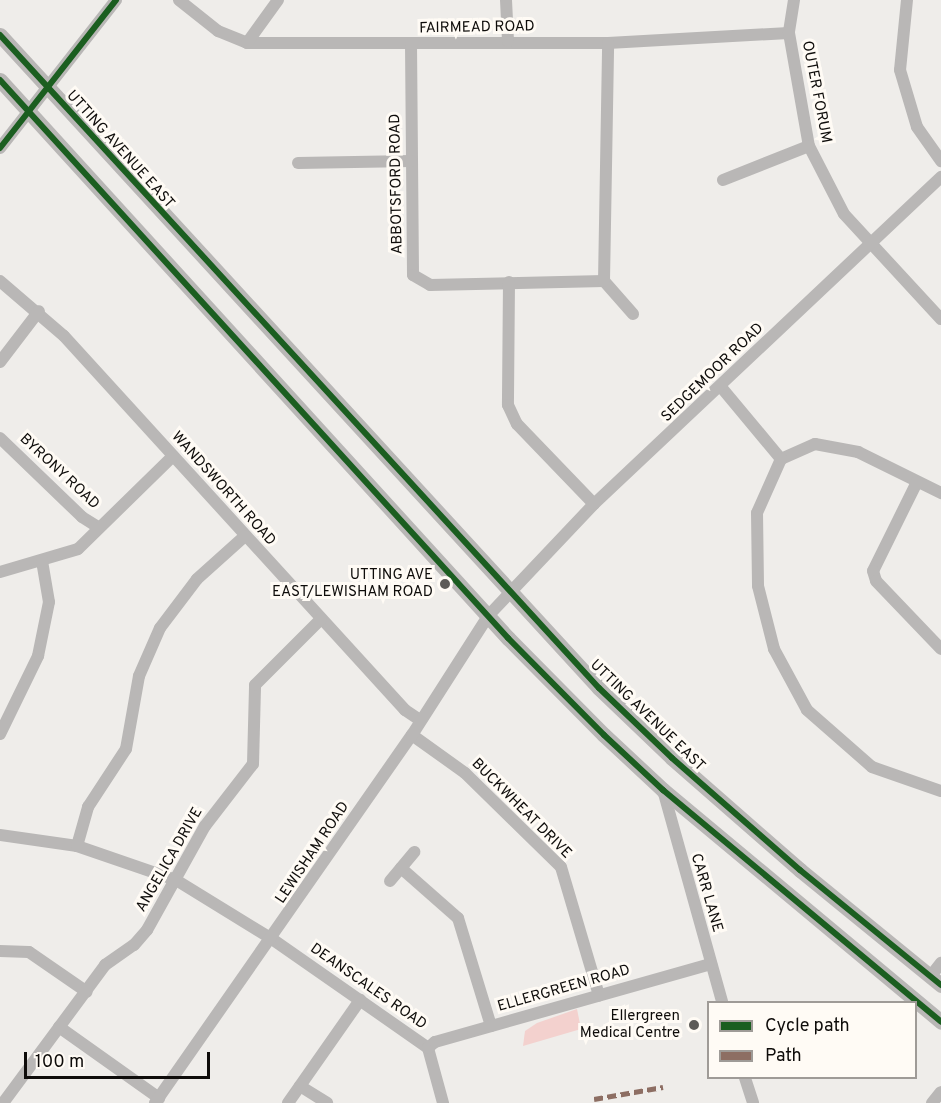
<!DOCTYPE html>
<html>
<head>
<meta charset="utf-8">
<style>
  body { margin:0 }
  #map { position:relative; width:941px; height:1103px; overflow:hidden; background:#efedea; font-family:Overpass,sans-serif }
  div>[style] { position:absolute }
  [style*='--x'] { left:calc(var(--x)*1px); top:calc(var(--y)*1px); width:calc(var(--w)*1px); rotate:calc(var(--a)*1deg) }
  .green>* { inset:0; background:#f3d1ce }
  .minor>* { height:12px; margin:-6px; padding:0 6px; transform-origin:6px; border-radius:6px; background:#b9b7b6 }
  .tertiary>* { height:15px; margin:-7.5px; padding:0 7.5px; transform-origin:7.5px; border-radius:7.5px; background:#b9b7b6 }
  .quiet>* { height:4.5px; margin-top:-2.25px; transform-origin:0; background:repeating-linear-gradient(90deg,#8d6e63 0 9px,transparent 0 13.5px) }
  .cycleway>* { height:6px; margin:-3px; padding:0 3px; transform-origin:3px; border-radius:3px; background:#1b5e20 }
  .dots>* { width:16px; height:16px; translate:-50% -50%; box-sizing:border-box; border:3px solid #fffbf5; border-radius:50% }
  span { translate:-50% -50%; white-space:nowrap; text-align:center; line-height:1.15; -webkit-text-stroke:6px #fffbf5; paint-order:stroke }
  .street-label { font-size:15px; color:#0e0c0a }
  .poi-label { font-size:15px; color:#0e0c0a }
  .right { translate:-100% -50%; text-align:right }
  .legend { position:absolute; left:707px; top:1001px; width:210px; height:78px; box-sizing:border-box; background:#fffbf5; border:2px solid #9f9b97; margin:0; padding:8px 10px; list-style:none; font-size:18px; color:#0e0c0a }
  .legend li { display:flex; align-items:center; gap:12px; height:30px }
  .legend b { width:30px; border:2px solid #9f9b97 }
  .scale { position:absolute; left:24px; top:1052px; width:186px; height:27px; box-sizing:border-box; border:3px solid #0e0c0a; border-top:0; padding-left:8px; font-size:18px; line-height:21px; white-space:nowrap; color:#0e0c0a; -webkit-text-stroke:4px #fffbf5; paint-order:stroke }
</style>
</head>
<body>
<div id="map">
  <div class="green">
    <div style="clip-path:polygon(577px 1009px,581px 1029px,523px 1046px,525px 1031px,537px 1023px)"></div>
  </div>
  <div class="minor">
    <div style="--x:179;--y:0;--w:50;--a:38.5"></div>
    <div style="--x:218;--y:31;--w:31;--a:22"></div>
    <div style="--x:247;--y:43;--w:361;--a:0"></div>
    <div style="--x:608;--y:43;--w:181;--a:-3.2"></div>
    <div style="--x:506;--y:0;--w:41;--a:87.2"></div>
    <div style="--x:794;--y:0;--w:33;--a:99"></div>
    <div style="--x:789;--y:33;--w:115;--a:80"></div>
    <div style="--x:809;--y:146;--w:76;--a:62.8"></div>
    <div style="--x:844;--y:214;--w:143;--a:47.3"></div>
    <div style="--x:907;--y:0;--w:70;--a:95.7"></div>
    <div style="--x:900;--y:70;--w:59;--a:73.4"></div>
    <div style="--x:917;--y:127;--w:42;--a:54.8"></div>
    <div style="--x:247;--y:43;--w:53;--a:-54.2"></div>
    <div style="--x:411;--y:44;--w:231;--a:89.5"></div>
    <div style="--x:413;--y:275;--w:20;--a:30"></div>
    <div style="--x:430;--y:285;--w:174;--a:-1.3"></div>
    <div style="--x:604;--y:281;--w:44;--a:48.7"></div>
    <div style="--x:0;--y:148;--w:188;--a:-51.9"></div>
    <div style="--x:298;--y:163;--w:113;--a:-1"></div>
    <div style="--x:723;--y:180;--w:92;--a:-21.6"></div>
    <div style="--x:0;--y:281;--w:84;--a:40.7"></div>
    <div style="--x:64;--y:336;--w:506;--a:47.64"></div>
    <div style="--x:405;--y:710;--w:18;--a:34"></div>
    <div style="--x:604;--y:281;--w:238;--a:-89"></div>
    <div style="--x:509;--y:282;--w:123;--a:90.5"></div>
    <div style="--x:508;--y:405;--w:21;--a:65"></div>
    <div style="--x:517;--y:424;--w:111;--a:46.1"></div>
    <div style="--x:0;--y:362;--w:64;--a:-52.6"></div>
    <div style="--x:721;--y:387;--w:94;--a:50.2"></div>
    <div style="--x:781;--y:459;--w:37;--a:-24"></div>
    <div style="--x:815;--y:444;--w:44;--a:10.5"></div>
    <div style="--x:858;--y:452;--w:93;--a:26.3"></div>
    <div style="--x:0;--y:438;--w:114;--a:43.9"></div>
    <div style="--x:82;--y:517;--w:19;--a:32"></div>
    <div style="--x:781;--y:459;--w:59;--a:114"></div>
    <div style="--x:757;--y:513;--w:73;--a:89.2"></div>
    <div style="--x:758;--y:586;--w:65;--a:75.7"></div>
    <div style="--x:774;--y:649;--w:69;--a:61.6"></div>
    <div style="--x:807;--y:710;--w:86;--a:41.2"></div>
    <div style="--x:872;--y:767;--w:73;--a:19.2"></div>
    <div style="--x:917;--y:482;--w:99;--a:116.3"></div>
    <div style="--x:873;--y:571;--w:10;--a:73"></div>
    <div style="--x:876;--y:581;--w:94;--a:46.3"></div>
    <div style="--x:0;--y:572;--w:81;--a:-16.4"></div>
    <div style="--x:78;--y:549;--w:133;--a:-44.4"></div>
    <div style="--x:0;--y:734;--w:87;--a:-64"></div>
    <div style="--x:38;--y:656;--w:55;--a:-78.5"></div>
    <div style="--x:49;--y:602;--w:42;--a:-99.7"></div>
    <div style="--x:412;--y:735;--w:65;--a:35.6"></div>
    <div style="--x:465;--y:773;--w:134;--a:44.4"></div>
    <div style="--x:561;--y:867;--w:134;--a:73.5"></div>
    <div style="--x:663;--y:790;--w:220;--a:74.4"></div>
    <div style="--x:0;--y:835;--w:78;--a:8.1"></div>
    <div style="--x:77;--y:846;--w:105;--a:19"></div>
    <div style="--x:176;--y:880;--w:113;--a:31.6"></div>
    <div style="--x:272;--y:939;--w:190;--a:34.9"></div>
    <div style="--x:428;--y:1048;--w:57;--a:74.7"></div>
    <div style="--x:77;--y:846;--w:41;--a:-74.2"></div>
    <div style="--x:88;--y:807;--w:69;--a:-56.8"></div>
    <div style="--x:126;--y:749;--w:74;--a:-79.9"></div>
    <div style="--x:139;--y:676;--w:52;--a:-66.4"></div>
    <div style="--x:160;--y:628;--w:61;--a:-52.9"></div>
    <div style="--x:197;--y:579;--w:64;--a:-41.9"></div>
    <div style="--x:401;--y:868;--w:76;--a:41.3"></div>
    <div style="--x:458;--y:918;--w:113;--a:73"></div>
    <div style="--x:390;--y:881;--w:38;--a:-50"></div>
    <div style="--x:0;--y:951;--w:29;--a:2"></div>
    <div style="--x:29;--y:952;--w:70;--a:34.6"></div>
    <div style="--x:930;--y:977;--w:18;--a:-52"></div>
    <div style="--x:59;--y:1027;--w:123;--a:35.4"></div>
    <div style="--x:428;--y:1048;--w:9;--a:-41"></div>
    <div style="--x:435;--y:1042;--w:287;--a:-15.8"></div>
    <div style="--x:745;--y:1078;--w:26;--a:72"></div>
    <div style="--x:300;--y:1086;--w:32;--a:32"></div>
    <div style="--x:3;--y:1103;--w:172;--a:-53.5"></div>
    <div style="--x:105;--y:965;--w:35;--a:-35"></div>
    <div style="--x:134;--y:945;--w:20;--a:-49"></div>
    <div style="--x:147;--y:930;--w:119;--a:-60.9"></div>
    <div style="--x:205;--y:826;--w:78;--a:-52.3"></div>
    <div style="--x:253;--y:764;--w:79;--a:-88.5"></div>
    <div style="--x:255;--y:685;--w:93;--a:-45"></div>
    <div style="--x:155;--y:1103;--w:449;--a:-55.1"></div>
    <div style="--x:412;--y:735;--w:141;--a:-57.4"></div>
    <div style="--x:488;--y:616;--w:154;--a:-46.6"></div>
    <div style="--x:594;--y:504;--w:477;--a:-43.3"></div>
    <div style="--x:288;--y:1103;--w:126;--a:-55"></div>
    <div style="--x:932;--y:1103;--w:14;--a:-51"></div>
  </div>
  <div class="tertiary">
    <div style="--x:0;--y:35;--w:886;--a:47.47"></div>
    <div style="--x:599;--y:688;--w:101;--a:43.8"></div>
    <div style="--x:672;--y:758;--w:170;--a:41.2"></div>
    <div style="--x:800;--y:870;--w:182;--a:39.2"></div>
    <div style="--x:0;--y:80;--w:755;--a:47.69"></div>
    <div style="--x:508;--y:638;--w:136;--a:45.3"></div>
    <div style="--x:604;--y:735;--w:81;--a:43"></div>
    <div style="--x:663;--y:790;--w:362;--a:39.8"></div>
  </div>
  <div class="quiet">
    <div style="--x:594;--y:1099;--w:70;--a:-9.9"></div>
  </div>
  <div class="cycleway">
    <div style="--x:0;--y:35;--w:886;--a:47.47"></div>
    <div style="--x:599;--y:688;--w:101;--a:43.8"></div>
    <div style="--x:672;--y:758;--w:170;--a:41.2"></div>
    <div style="--x:800;--y:870;--w:182;--a:39.2"></div>
    <div style="--x:0;--y:80;--w:755;--a:47.69"></div>
    <div style="--x:508;--y:638;--w:136;--a:45.3"></div>
    <div style="--x:604;--y:735;--w:81;--a:43"></div>
    <div style="--x:663;--y:790;--w:362;--a:39.8"></div>
    <div style="--x:0;--y:148;--w:188;--a:-51.9"></div>
  </div>
  <div class="dots">
    <div style="left:445px;top:584px;background:#5d5b58"></div>
    <div style="left:694px;top:1025px;background:#5d5b58"></div>
  </div>
  <div class="street-label">
    <span style="left:477px;top:28px;rotate:-1deg">FAIRMEAD ROAD</span>
    <span style="left:816px;top:92px;rotate:79deg">OUTER FORUM</span>
    <span style="left:120px;top:150px;rotate:48deg">UTTING AVENUE EAST</span>
    <span style="left:397px;top:184px;rotate:-91deg">ABBOTSFORD ROAD</span>
    <span style="left:713px;top:373px;rotate:-44deg">SEDGEMOOR ROAD</span>
    <span style="left:59px;top:472px;rotate:43deg">BYRONY ROAD</span>
    <span style="left:223px;top:489px;rotate:48deg">WANDSWORTH ROAD</span>
    <span style="left:647px;top:716px;rotate:44deg">UTTING AVENUE EAST</span>
    <span style="left:521px;top:809px;rotate:45deg">BUCKWHEAT DRIVE</span>
    <span style="left:313px;top:853px;rotate:-56deg">LEWISHAM ROAD</span>
    <span style="left:170px;top:860px;rotate:-60deg">ANGELICA DRIVE</span>
    <span style="left:706px;top:893px;rotate:74deg">CARR LANE</span>
    <span style="left:368px;top:987px;rotate:35deg">DEANSCALES ROAD</span>
    <span style="left:564px;top:989px;rotate:-16deg">ELLERGREEN ROAD</span>
  </div>
  <div class="poi-label">
    <span class="right" style="left:433px;top:584px">UTTING AVE<br>EAST/LEWISHAM ROAD</span>
    <span class="right" style="left:680px;top:1025px">Ellergreen<br>Medical Centre</span>
  </div>
  <ul class="legend">
  <li><b style="height:8px;background:#1b5e20"></b>Cycle path</li>
  <li><b style="height:8px;background:#8d6e63"></b>Path</li>
  </ul>
  <div class="scale">100 m</div>
</div>
</body>
</html>
